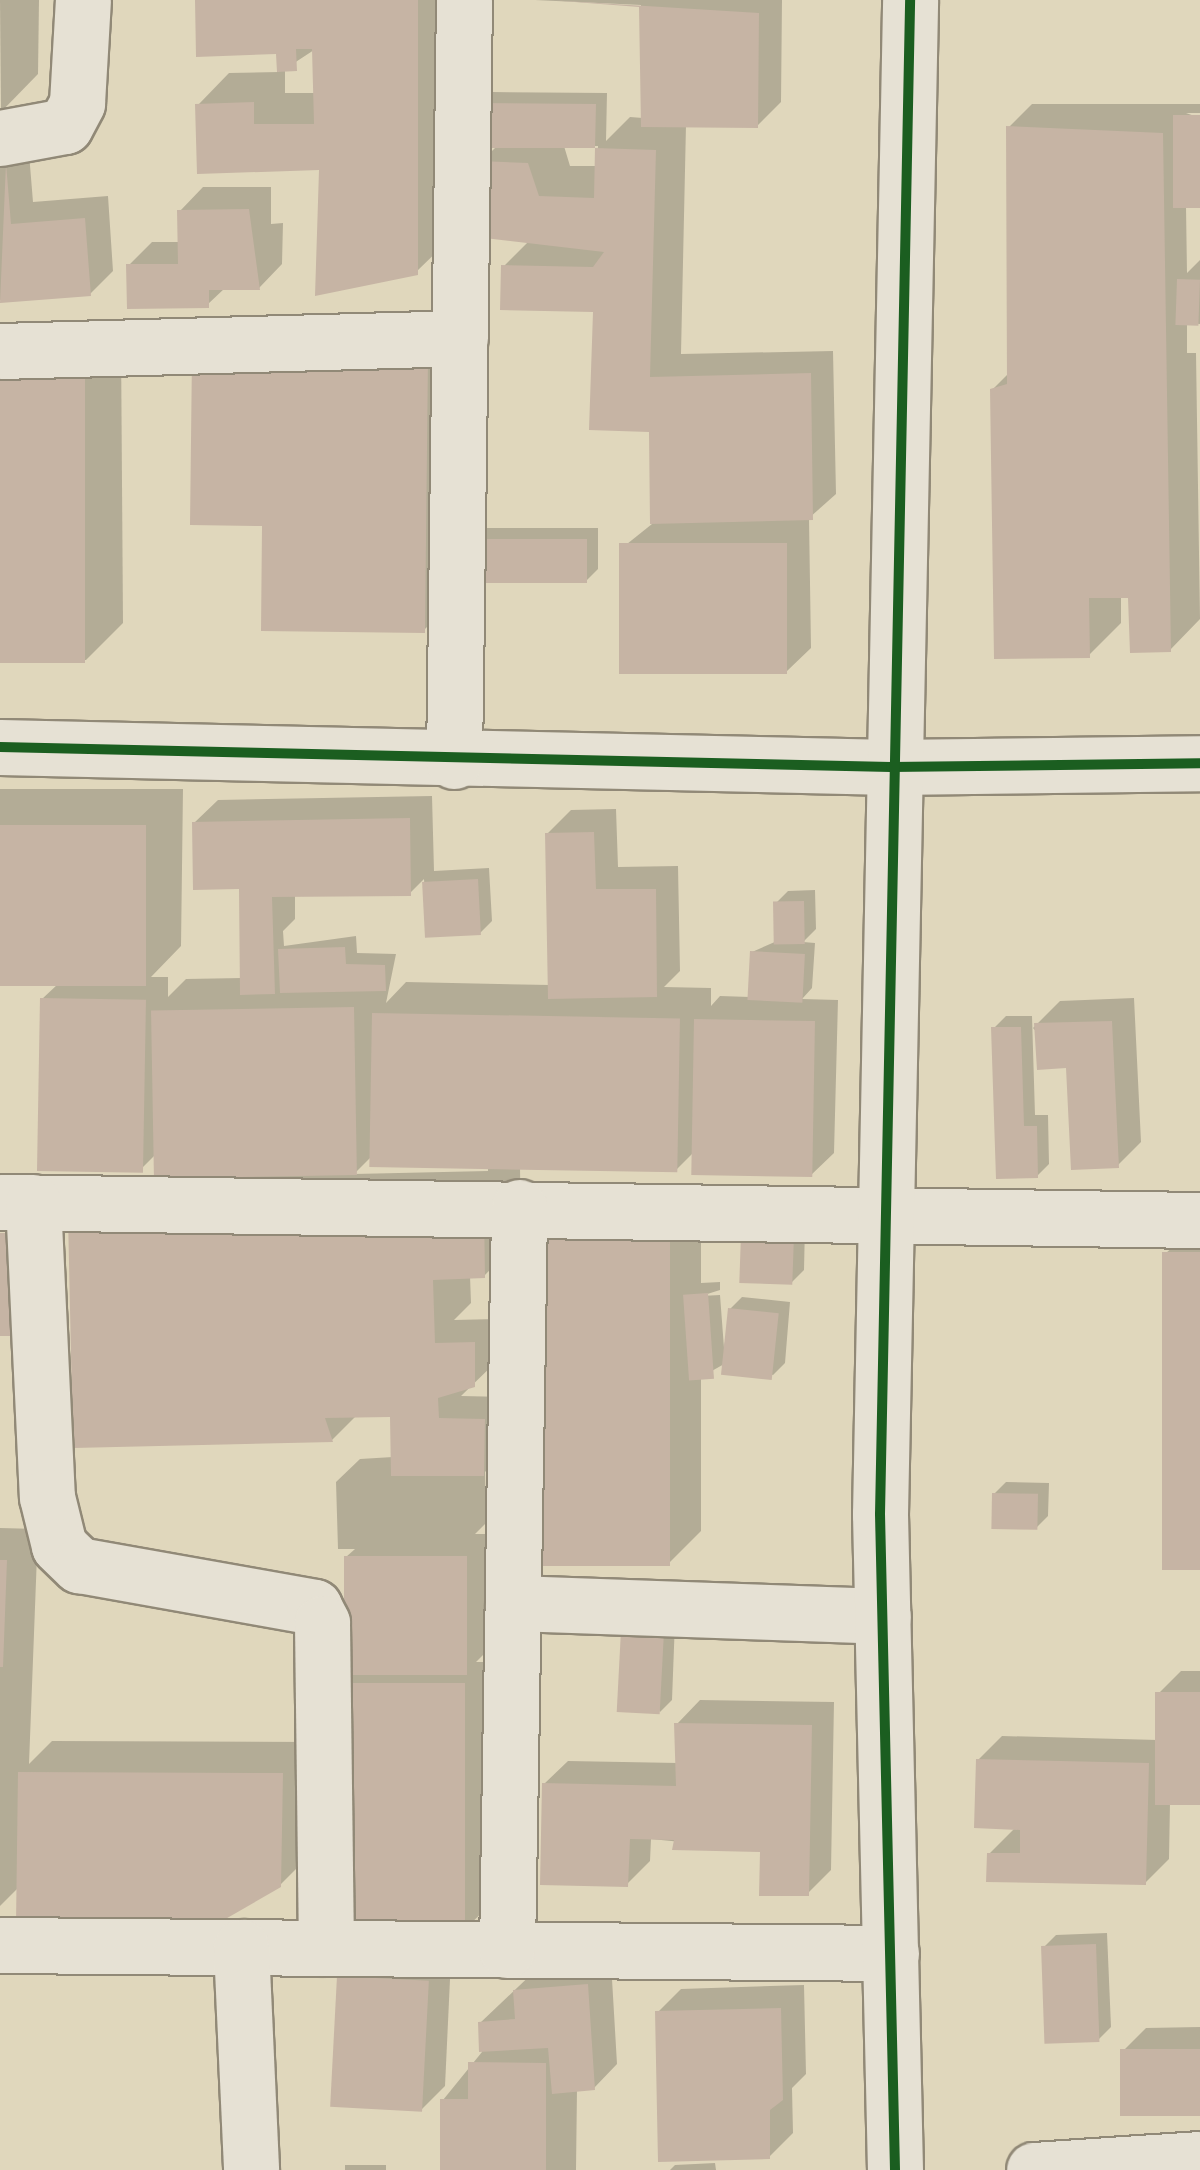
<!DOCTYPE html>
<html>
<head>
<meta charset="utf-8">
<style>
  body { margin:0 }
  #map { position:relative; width:1200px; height:2170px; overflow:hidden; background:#e0d7bc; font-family:"Gentium Book Plus",serif }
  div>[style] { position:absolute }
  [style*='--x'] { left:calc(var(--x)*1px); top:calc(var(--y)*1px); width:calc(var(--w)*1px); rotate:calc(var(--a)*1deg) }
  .shadow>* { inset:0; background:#0003; transform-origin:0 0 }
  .building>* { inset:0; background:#c6b4a4; transform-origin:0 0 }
  .roads { filter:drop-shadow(2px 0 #918977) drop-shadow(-2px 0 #918977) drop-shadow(0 2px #918977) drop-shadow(0 -2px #918977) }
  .minor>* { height:55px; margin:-27.5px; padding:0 27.5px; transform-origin:27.5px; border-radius:27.5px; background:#e6e1d4 }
  .cycleway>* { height:10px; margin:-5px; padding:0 5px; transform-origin:5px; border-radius:5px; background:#1b5e20 }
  span { translate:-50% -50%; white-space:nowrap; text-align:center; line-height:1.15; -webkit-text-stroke:8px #f5eaca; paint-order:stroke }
</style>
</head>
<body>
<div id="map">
  <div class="shadow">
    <div style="clip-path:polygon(0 0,39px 0,38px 74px,1px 112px)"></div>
    <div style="clip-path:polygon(evenodd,197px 0,449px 0,449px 240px,416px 272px,321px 167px,198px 105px,229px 73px,279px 72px,278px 51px,197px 0,314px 50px,316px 93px,285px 93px,285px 69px,314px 50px)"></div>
    <div style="clip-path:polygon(evenodd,535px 0,782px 0,781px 102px,757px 126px,686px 125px,681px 354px,833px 351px,836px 494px,809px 518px,811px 648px,787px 671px,622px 548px,652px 524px,652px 424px,596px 309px,504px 266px,529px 241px,481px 162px,497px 146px,479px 104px,491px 92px,607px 93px,606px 141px,630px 117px,643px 118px,641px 5px,535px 0,564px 146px,598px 146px,597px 166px,570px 166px,564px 146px)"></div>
    <div style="clip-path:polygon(1032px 104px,1200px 104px,1200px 113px,1186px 113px,1200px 118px,1200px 206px,1186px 206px,1187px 273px,1200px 260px,1200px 324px,1187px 323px,1187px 353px,1196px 353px,1200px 619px,1170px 650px,1131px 595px,1121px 595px,1121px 623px,1089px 655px,992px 390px,1009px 373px,1009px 127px)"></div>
    <div style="clip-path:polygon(28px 141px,33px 202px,108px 196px,113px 271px,90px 294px,0 300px,0 143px)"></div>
    <div style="clip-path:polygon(203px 187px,271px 187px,271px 224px,283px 223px,282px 264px,259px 288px,225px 288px,207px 305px,129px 265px,152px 242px,180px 242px,180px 211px)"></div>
    <div style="clip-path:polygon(458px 326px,456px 598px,424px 630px,265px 523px)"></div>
    <div style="clip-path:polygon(121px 341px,123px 623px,86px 660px,0 661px,0 342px)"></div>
    <div style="clip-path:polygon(482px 528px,598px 528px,598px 569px,586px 581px,470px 581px)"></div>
    <div style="clip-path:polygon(evenodd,0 789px,183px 789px,181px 946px,151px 977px,168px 977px,168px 997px,186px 979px,242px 978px,241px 887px,194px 823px,218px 800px,432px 796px,434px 871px,489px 868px,492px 921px,480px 933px,427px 936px,424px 879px,410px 893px,295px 894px,295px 919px,283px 931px,284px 946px,356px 936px,357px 953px,396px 954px,386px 1003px,406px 982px,550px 985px,547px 834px,571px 810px,616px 809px,618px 867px,678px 866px,680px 971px,664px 987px,711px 988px,711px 1006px,720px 996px,750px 997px,752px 952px,777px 941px,776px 903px,788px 891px,815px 890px,816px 929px,803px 942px,815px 943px,812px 988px,802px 999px,838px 1000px,834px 1153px,810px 1176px,694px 1152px,676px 1170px,520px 1167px,521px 1238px,484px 1276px,470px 1276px,471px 1303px,454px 1320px,497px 1319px,497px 1361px,461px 1396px,507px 1397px,507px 1450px,485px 1472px,486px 1523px,475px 1534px,489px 1534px,490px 1648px,476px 1662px,488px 1662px,490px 1905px,466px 1928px,346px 1675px,346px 1557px,355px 1549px,338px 1549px,336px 1482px,360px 1459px,393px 1457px,392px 1415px,357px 1415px,332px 1440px,156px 1178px,156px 1154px,141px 1169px,42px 999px,58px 984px,0 984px,0 789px,371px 1157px,488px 1166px,488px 1171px,354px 1174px,371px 1157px)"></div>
    <div style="clip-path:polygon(1134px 998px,1141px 1142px,1118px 1165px,1068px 1066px,1033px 1028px,1060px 1001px)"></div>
    <div style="clip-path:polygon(1006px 1016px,1032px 1016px,1035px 1115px,1048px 1115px,1049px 1164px,1037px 1176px,994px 1028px)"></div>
    <div style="clip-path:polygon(701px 1205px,701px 1283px,720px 1282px,720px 1290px,701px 1296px,720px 1295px,724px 1348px,730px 1309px,742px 1297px,790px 1302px,785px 1363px,773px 1375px,726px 1363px,701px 1377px,701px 1531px,669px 1563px,535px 1237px)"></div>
    <div style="clip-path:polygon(1200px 1222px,1200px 1568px,1165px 1254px)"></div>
    <div style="clip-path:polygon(805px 1225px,804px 1270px,792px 1282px,742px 1280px)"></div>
    <div style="clip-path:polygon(1006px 1482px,1049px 1483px,1048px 1516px,1036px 1528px,994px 1494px)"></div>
    <div style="clip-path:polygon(0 1528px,38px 1529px,29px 1764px,52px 1741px,313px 1742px,312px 1853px,280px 1885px,19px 1887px,0 1906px)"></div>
    <div style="clip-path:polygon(675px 1621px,672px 1700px,660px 1712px,624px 1631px)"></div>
    <div style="clip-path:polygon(1181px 1671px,1200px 1671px,1200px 1802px,1170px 1803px,1169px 1859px,1145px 1883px,989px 1854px,1016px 1827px,978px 1760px,1002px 1736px,1158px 1740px,1157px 1695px)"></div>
    <div style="clip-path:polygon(700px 1700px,834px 1702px,831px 1870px,808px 1893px,762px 1850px,651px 1839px,650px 1861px,627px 1884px,544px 1784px,568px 1761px,678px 1763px,677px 1724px)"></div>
    <div style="clip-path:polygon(1107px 1933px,1111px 2027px,1099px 2039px,1044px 1947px,1056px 1935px)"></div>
    <div style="clip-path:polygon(363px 1954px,451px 1958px,445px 2086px,422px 2109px,340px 1977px)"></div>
    <div style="clip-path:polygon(611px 1962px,617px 2064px,594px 2088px,577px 2089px,576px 2170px,442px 2170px,443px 2100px,482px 2052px,480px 2023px,539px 1967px)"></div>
    <div style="clip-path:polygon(804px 1985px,806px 2074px,792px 2088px,793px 2133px,769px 2157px,658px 2012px,681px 1989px)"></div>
    <div style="clip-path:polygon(1200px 2027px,1200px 2113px,1122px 2052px,1146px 2028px)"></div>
    <div style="clip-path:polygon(715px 2163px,716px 2170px,670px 2170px,675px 2165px)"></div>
    <div style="left:345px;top:2165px;width:41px;height:8px"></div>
  </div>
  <div class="building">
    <div style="clip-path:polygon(195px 0,418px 0,418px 275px,315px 296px,319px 170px,197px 174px,195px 104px,254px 102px,254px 124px,314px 124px,312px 49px,296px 49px,297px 71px,277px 72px,276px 54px,196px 57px)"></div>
    <div style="clip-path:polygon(549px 0,759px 13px,758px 128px,641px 127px,639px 7px)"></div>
    <div style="clip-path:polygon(476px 103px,596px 104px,595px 148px,656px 150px,650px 377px,811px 373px,813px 520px,650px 524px,649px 432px,589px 430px,593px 312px,500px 310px,501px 265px,593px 267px,604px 252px,476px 237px,478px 161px,528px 163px,539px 196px,594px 198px,595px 148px,476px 148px)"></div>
    <div style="left:1173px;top:115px;width:27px;height:93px"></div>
    <div style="clip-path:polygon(1006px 126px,1163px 133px,1171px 652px,1130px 653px,1128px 598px,1089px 598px,1090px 658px,994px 659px,990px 389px,1007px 384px)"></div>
    <div style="clip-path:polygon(6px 163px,11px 224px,85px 218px,91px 296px,0 303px)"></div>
    <div style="clip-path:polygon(249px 209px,260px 290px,209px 290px,209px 308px,127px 309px,126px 264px,178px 264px,177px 210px)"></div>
    <div style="left:1177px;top:279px;width:23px;height:46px;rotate:2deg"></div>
    <div style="clip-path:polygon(192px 355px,428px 357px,425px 633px,261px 631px,262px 526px,190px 525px)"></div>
    <div style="left:85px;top:378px;width:285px;height:85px;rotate:90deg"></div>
    <div style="left:468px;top:539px;width:119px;height:44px"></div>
    <div style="left:787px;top:543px;width:131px;height:168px;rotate:90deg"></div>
    <div style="clip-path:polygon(410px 818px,411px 896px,272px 897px,275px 994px,240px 995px,239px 889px,193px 890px,192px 822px)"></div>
    <div style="left:0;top:825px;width:146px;height:161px"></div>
    <div style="clip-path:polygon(594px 832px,596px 889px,656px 889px,657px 997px,548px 999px,545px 833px)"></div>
    <div style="left:478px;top:879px;width:56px;height:56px;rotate:87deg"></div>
    <div style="left:804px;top:901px;width:43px;height:31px;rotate:89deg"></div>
    <div style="clip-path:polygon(345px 947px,346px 964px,385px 965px,386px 991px,280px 993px,278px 949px)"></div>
    <div style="left:750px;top:951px;width:55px;height:49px;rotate:3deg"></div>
    <div style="left:40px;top:998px;width:106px;height:173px;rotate:1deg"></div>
    <div style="left:354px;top:1007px;width:168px;height:203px;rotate:89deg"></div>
    <div style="left:372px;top:1013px;width:308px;height:154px;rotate:1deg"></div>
    <div style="left:694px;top:1019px;width:121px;height:156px;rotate:1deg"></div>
    <div style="clip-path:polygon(1112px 1021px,1119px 1168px,1071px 1170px,1066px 1068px,1037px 1070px,1034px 1023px)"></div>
    <div style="clip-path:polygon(991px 1027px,1021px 1027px,1024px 1126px,1037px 1126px,1038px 1178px,996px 1179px)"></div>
    <div style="clip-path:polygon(484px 1207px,485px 1278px,433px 1280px,435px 1343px,475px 1342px,475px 1387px,438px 1398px,439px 1418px,485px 1419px,484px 1476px,391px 1476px,390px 1417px,325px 1418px,333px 1442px,73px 1448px,68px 1216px)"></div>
    <div style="left:0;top:1233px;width:12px;height:103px"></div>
    <div style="left:741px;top:1234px;width:53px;height:49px;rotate:2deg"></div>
    <div style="left:533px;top:1236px;width:137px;height:330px"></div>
    <div style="left:1200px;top:1252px;width:318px;height:38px;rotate:90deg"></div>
    <div style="left:708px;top:1293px;width:86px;height:25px;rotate:86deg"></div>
    <div style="left:728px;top:1308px;width:51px;height:67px;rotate:6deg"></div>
    <div style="left:992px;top:1493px;width:46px;height:36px;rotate:1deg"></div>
    <div style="left:344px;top:1556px;width:123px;height:119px"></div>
    <div style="clip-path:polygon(0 1560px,7px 1560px,3px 1667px,0 1667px)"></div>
    <div style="left:621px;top:1630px;width:43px;height:82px;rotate:3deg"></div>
    <div style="left:334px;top:1683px;width:131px;height:245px"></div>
    <div style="left:1200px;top:1692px;width:113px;height:45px;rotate:90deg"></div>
    <div style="clip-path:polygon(674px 1723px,812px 1725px,809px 1896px,759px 1896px,760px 1852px,672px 1850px,674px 1840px,630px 1839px,628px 1887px,540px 1885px,542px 1783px,676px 1786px)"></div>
    <div style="clip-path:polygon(976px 1759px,1149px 1763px,1146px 1885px,986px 1882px,987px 1853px,1020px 1853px,1020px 1830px,974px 1828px)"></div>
    <div style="clip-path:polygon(18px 1772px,283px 1773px,281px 1887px,215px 1925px,16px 1924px)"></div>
    <div style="left:1096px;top:1944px;width:98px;height:55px;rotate:88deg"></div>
    <div style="left:337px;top:1976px;width:92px;height:131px;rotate:3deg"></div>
    <div style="clip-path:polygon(588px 1984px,595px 2090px,552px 2094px,548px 2048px,479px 2052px,478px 2022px,515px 2019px,513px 1990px)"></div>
    <div style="clip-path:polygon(781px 2008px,783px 2100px,770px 2110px,770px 2159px,658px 2162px,655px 2011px)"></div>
    <div style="left:1200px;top:2049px;width:67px;height:80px;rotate:90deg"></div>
    <div style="clip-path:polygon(468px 2062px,546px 2063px,546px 2170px,440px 2170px,440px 2099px,468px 2099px)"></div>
  </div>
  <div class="roads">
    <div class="minor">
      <div style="--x:0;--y:138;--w:66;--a:-10.5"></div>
      <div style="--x:65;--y:126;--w:26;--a:-62"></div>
      <div style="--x:77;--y:103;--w:103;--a:-86.7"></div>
      <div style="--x:0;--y:351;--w:460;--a:-1.6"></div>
      <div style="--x:0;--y:747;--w:891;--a:1.29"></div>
      <div style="--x:891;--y:767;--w:309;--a:-0.7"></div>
      <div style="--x:454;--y:761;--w:761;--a:-89.25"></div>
      <div style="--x:0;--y:1202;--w:1200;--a:0.86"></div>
      <div style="--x:33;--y:1202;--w:295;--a:87.3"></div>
      <div style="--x:47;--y:1497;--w:50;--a:76.2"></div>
      <div style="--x:59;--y:1546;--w:28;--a:44"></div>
      <div style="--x:79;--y:1565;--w:239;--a:10.1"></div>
      <div style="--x:314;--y:1607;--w:18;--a:63"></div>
      <div style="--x:322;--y:1623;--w:325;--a:89.3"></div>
      <div style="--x:513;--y:1603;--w:370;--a:2"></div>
      <div style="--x:0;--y:1945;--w:891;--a:0.51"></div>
      <div style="--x:241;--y:1947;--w:223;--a:87.4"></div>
      <div style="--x:507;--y:1950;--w:743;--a:-89.07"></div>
      <div style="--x:895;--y:2170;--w:656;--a:-91.31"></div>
      <div style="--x:880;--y:1514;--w:1514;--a:-88.86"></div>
      <div style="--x:1034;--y:2170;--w:166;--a:-3.8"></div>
    </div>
  </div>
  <div class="cycleway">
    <div style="--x:0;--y:747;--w:891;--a:1.29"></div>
    <div style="--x:891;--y:767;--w:309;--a:-0.7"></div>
    <div style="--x:895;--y:2170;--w:656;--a:-91.31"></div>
    <div style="--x:880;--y:1514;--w:1514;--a:-88.86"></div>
  </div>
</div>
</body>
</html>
